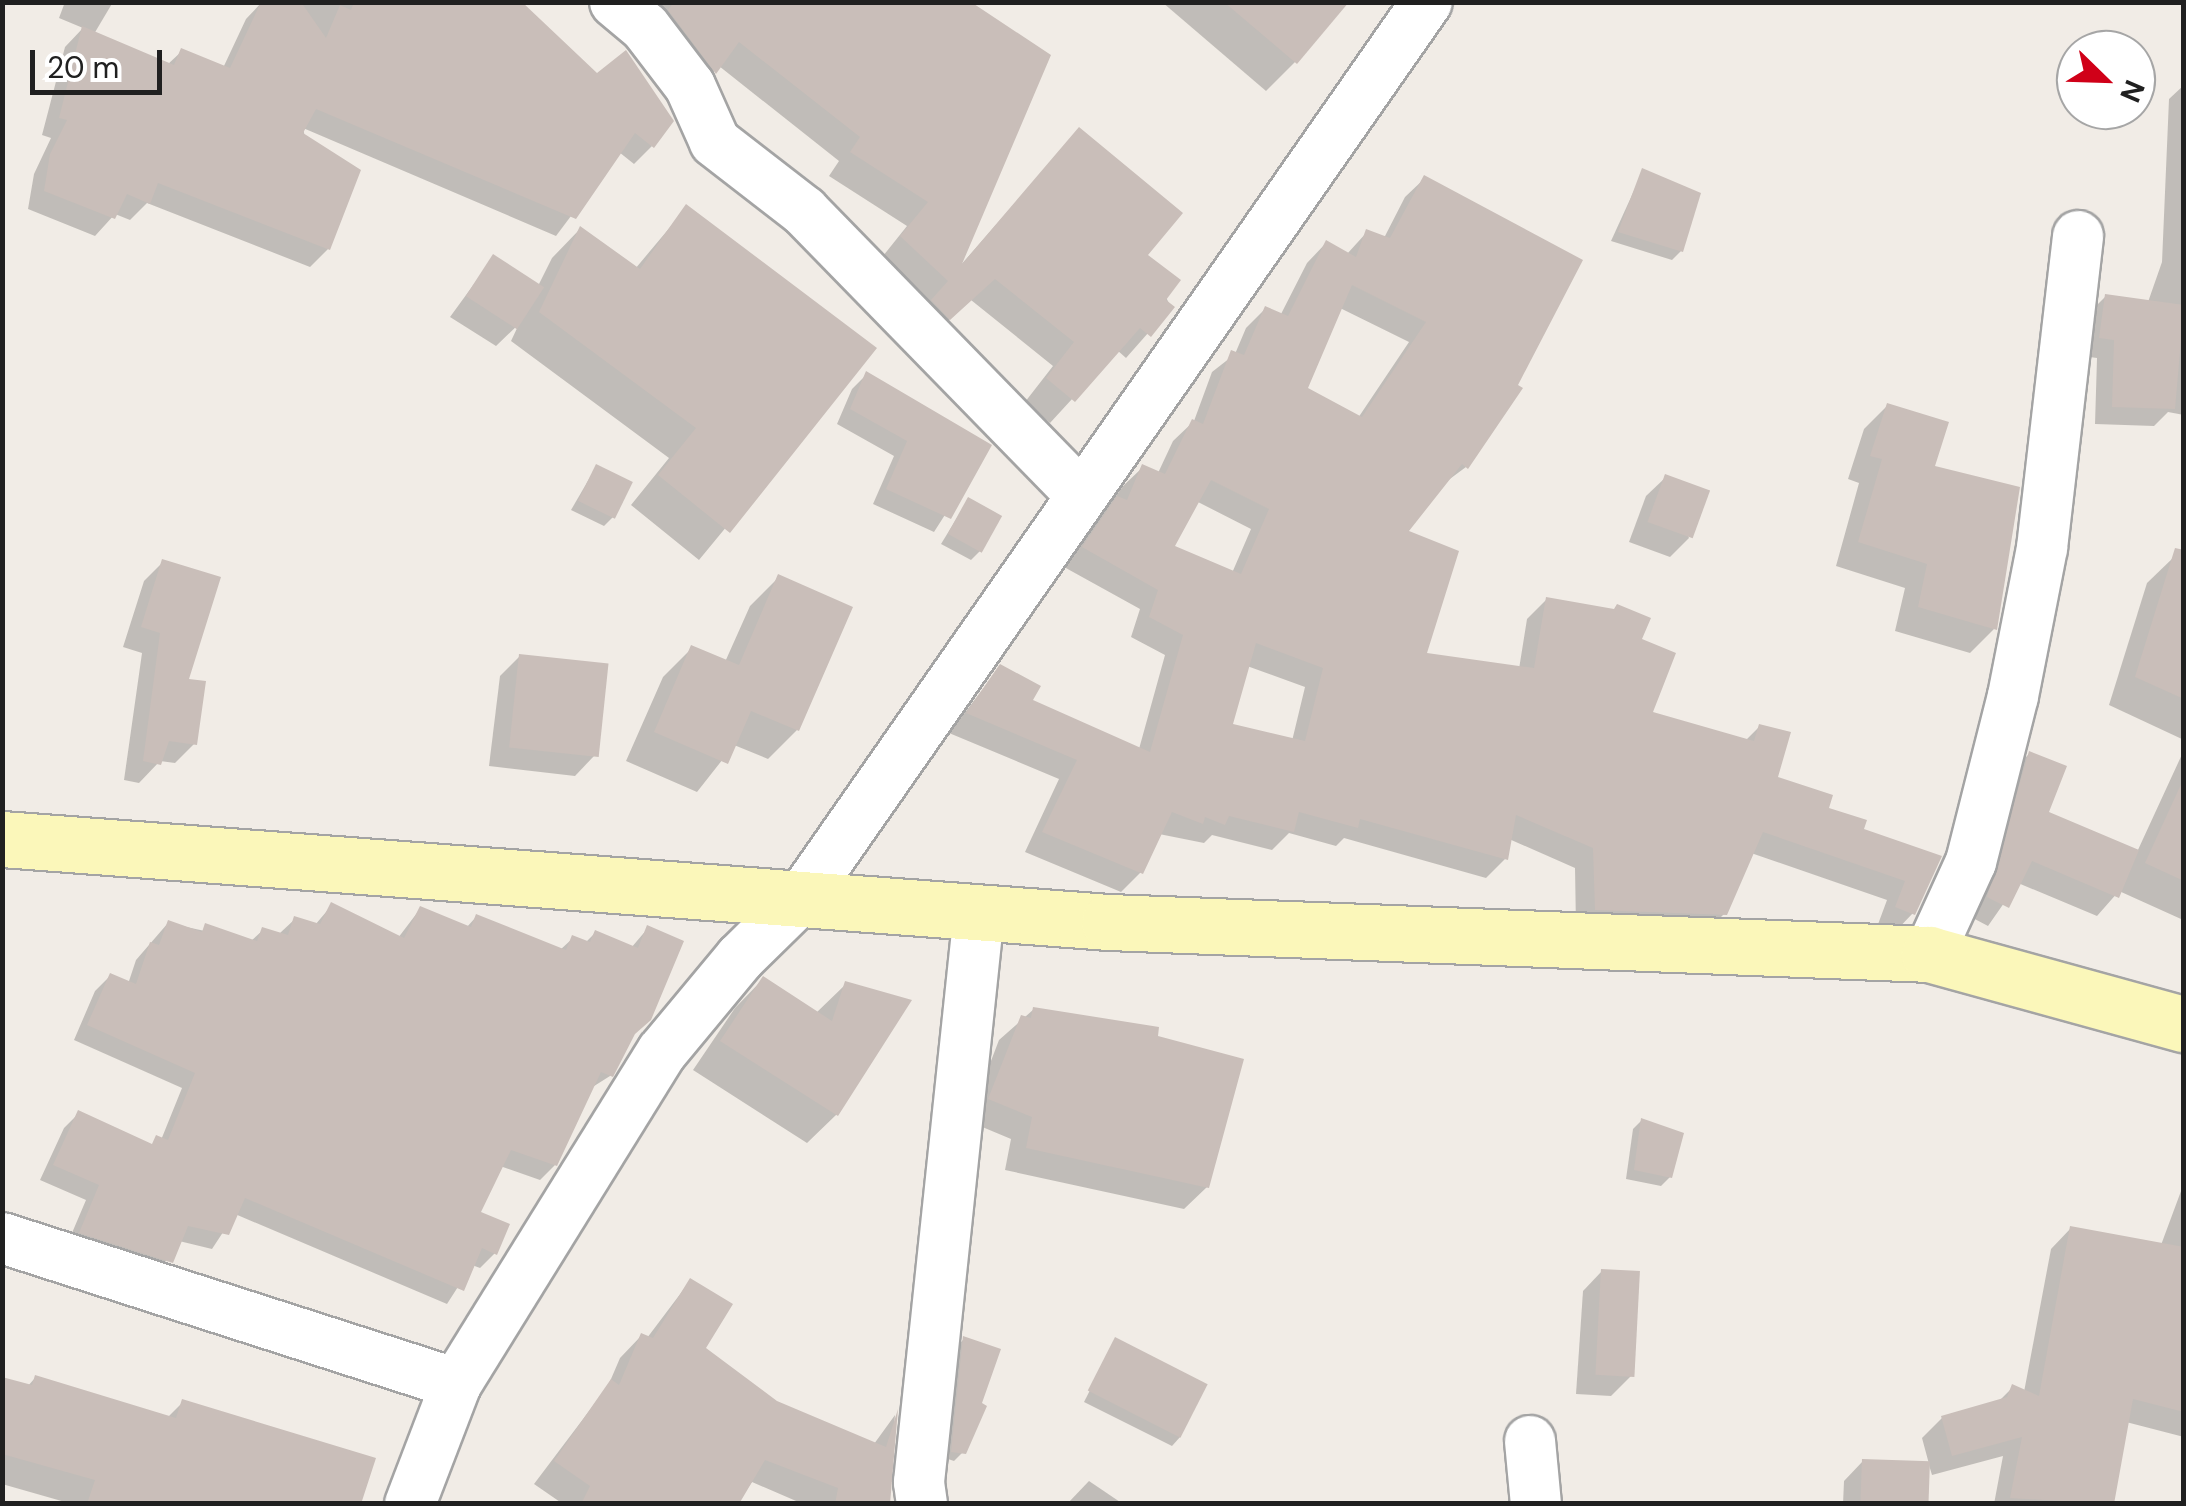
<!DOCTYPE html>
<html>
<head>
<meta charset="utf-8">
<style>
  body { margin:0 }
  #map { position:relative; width:2186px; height:1506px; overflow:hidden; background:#f1ece6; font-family:"DM Sans",sans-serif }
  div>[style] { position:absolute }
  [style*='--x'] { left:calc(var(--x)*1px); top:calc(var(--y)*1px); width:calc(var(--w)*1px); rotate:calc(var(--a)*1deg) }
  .shadow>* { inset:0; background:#0003 }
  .building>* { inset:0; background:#c9beb9; transform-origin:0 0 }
  .roads { filter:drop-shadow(2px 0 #a4a4a4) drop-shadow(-2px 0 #a4a4a4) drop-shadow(0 2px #a4a4a4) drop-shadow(0 -2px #a4a4a4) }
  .street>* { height:50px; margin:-25px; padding:0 25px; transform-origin:25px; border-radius:25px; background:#fff }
  .secondary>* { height:55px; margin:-27.5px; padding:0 27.5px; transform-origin:27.5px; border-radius:27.5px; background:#fbf7ba }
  span { translate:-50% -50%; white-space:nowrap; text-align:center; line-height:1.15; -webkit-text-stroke:10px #fff; paint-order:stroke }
  .frame { position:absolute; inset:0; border:5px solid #202020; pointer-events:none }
  .north { position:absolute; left:2056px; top:30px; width:100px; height:100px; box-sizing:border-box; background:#fff; border:2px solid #a6a6a6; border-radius:50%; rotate:113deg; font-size:28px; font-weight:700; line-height:40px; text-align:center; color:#202020 }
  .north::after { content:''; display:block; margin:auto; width:35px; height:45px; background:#d00018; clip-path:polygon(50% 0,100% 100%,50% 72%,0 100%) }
  .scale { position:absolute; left:30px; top:50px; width:132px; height:45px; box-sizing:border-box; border:5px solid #202020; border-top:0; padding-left:12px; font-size:30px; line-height:35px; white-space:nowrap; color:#202020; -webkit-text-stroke:8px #fff; paint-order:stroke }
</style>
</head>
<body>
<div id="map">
  <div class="shadow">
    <div style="clip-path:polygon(65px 2px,113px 2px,94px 34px,167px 65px,182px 51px,223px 68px,246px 19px,262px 2px,519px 2px,652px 146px,634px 164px,619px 152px,556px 236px,303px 128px,328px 249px,310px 267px,147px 203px,130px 220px,115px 214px,95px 236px,28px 209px,34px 174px,51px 138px,42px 135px,65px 47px,83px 28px,59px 18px)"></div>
    <div style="clip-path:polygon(608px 2px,967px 2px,960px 266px,1079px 130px,1171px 307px,1126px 358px,1117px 350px,1050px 423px,1025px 402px,1053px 366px,971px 300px,926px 341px,879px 261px,907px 226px,829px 176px,839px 161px,719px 66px,692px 95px)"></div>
    <div style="clip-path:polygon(1162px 2px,1335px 2px,1295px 62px,1266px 91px)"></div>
    <div style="clip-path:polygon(2184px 85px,2184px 415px,2168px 412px,2154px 426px,2095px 424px,2097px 358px,2082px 356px,2088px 314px,2106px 296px,2148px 302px,2162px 262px,2169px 99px)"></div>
    <div style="clip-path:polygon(1643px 171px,1681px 251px,1672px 260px,1611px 241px)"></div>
    <div style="clip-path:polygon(evenodd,1425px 178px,1466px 467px,1443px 484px,1405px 532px,1424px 655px,1519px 669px,1527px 619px,1547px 599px,1638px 641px,1649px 714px,1745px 741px,1760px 726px,1775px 779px,1861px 830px,1939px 857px,1913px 913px,1894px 933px,1877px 927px,1887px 900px,1751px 853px,1725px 913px,1705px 933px,1576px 928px,1575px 868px,1509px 839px,1506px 858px,1486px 878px,1344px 838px,1336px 846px,1289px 833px,1272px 850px,1212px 835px,1204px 843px,1159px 834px,1140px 873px,1121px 892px,1025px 852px,1059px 779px,949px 733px,1000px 667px,1030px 701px,1139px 749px,1165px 655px,1131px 637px,1140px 609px,1064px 567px,1123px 486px,1143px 467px,1158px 473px,1173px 441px,1194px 421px,1212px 372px,1235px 354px,1246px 328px,1265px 309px,1280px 316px,1307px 263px,1326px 243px,1347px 254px,1367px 232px,1384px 238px,1405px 197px,1425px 178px,1340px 308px,1409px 342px,1358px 418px,1305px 389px,1340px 308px,1425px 178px,1196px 501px,1251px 529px,1232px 573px,1171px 547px,1196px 501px,1425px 178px,1247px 666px,1305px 687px,1292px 741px,1230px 726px,1247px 666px)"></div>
    <div style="clip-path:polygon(687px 207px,873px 349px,699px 560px,631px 505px,669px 458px,511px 341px,519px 324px,496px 346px,450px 317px,493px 258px,538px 286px,552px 258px,580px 229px,635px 269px)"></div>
    <div style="clip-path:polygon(867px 374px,989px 446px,934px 532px,873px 504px,894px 456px,837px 424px,852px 389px)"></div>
    <div style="clip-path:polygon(1888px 405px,1932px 468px,1994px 629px,1970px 653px,1895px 631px,1905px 588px,1836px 566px,1859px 483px,1848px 479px,1864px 429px)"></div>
    <div style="clip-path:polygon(596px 467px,613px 517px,604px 526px,571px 510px)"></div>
    <div style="clip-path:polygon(1666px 477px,1689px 538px,1670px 557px,1629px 542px,1646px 496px)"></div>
    <div style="clip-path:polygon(968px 500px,980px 551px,971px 560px,941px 544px)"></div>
    <div style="clip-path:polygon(2175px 556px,2184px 558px,2184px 740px,2109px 705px,2147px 583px)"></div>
    <div style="clip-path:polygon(163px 562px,195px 743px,175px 763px,160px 761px,139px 783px,124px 780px,142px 653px,123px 647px,144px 581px)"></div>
    <div style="clip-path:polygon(779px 577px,797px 730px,768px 759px,734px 745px,697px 792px,626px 761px,663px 677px,692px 648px,725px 662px,750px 606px)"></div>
    <div style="clip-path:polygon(520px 656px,594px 756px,575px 776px,489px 766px,500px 676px)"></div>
    <div style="clip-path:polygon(2184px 750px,2181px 919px,2119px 891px,2097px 916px,2018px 883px,1988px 926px,1969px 916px,2010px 773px,2029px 754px,2046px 813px,2137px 852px)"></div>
    <div style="clip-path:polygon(332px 905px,398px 938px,420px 909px,466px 928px,476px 917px,560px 950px,573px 938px,585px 943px,595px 933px,631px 948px,648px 928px,630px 1037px,610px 1076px,591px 1088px,555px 1165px,540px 1180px,500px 1166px,478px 1213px,495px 1253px,480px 1268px,472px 1265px,447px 1304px,235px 1214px,212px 1249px,179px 1241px,156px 1276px,66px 1247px,86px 1200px,40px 1180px,64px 1128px,79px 1113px,149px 1146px,161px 1140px,182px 1088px,74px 1040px,95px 991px,110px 976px,128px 984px,136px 960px,168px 923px,251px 941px,263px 930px,280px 933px,295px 919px,315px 925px)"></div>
    <div style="clip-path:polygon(763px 979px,816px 1013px,846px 984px,908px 1002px,836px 1115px,807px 1143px,693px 1070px,735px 1008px)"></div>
    <div style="clip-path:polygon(1034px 1009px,1155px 1038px,1207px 1187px,1184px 1209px,1005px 1170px,1011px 1139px,968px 1121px,999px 1040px)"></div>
    <div style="clip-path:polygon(1642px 1120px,1670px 1177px,1661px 1186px,1626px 1179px,1633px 1129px)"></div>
    <div style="clip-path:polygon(2184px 1183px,2184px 1437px,2126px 1422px,2112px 1504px,1994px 1504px,2003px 1456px,1932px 1475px,1929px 1465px,1926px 1504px,1843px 1504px,1844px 1481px,1863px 1461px,1929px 1464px,1922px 1438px,1942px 1418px,1998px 1402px,2013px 1387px,2024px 1392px,2051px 1249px,2071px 1228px,2161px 1245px)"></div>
    <div style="clip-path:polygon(1602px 1271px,1631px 1376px,1611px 1396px,1576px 1394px,1583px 1291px)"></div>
    <div style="clip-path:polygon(690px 1281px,703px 1349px,776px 1403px,874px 1444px,895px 1415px,888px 1504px,803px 1504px,752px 1482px,736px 1504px,563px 1504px,534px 1484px,608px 1386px,620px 1358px,641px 1336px,647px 1338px)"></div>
    <div style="clip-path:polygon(964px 1339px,963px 1452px,954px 1461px,945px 1458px,955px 1348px)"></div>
    <div style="clip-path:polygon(1115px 1341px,1181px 1436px,1172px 1446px,1084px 1402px)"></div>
    <div style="clip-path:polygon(35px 1378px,167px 1418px,183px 1402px,359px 1504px,72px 1504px,2px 1484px,2px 1380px,27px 1387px)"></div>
    <div style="clip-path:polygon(1089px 1481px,1123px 1504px,1067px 1504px)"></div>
  </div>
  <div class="building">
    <div style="clip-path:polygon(261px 2px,301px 2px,326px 38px,340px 5px,351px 10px,354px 2px,522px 2px,597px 73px,626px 50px,674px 121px,654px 148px,635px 133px,576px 219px,316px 109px,303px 133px,361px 170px,330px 250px,158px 183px,150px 204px,127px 194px,115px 219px,44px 191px,50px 154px,67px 120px,59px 118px,82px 26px,174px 65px,181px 48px,230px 68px)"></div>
    <div style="clip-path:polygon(674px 2px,971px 2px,1051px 55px,962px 264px,1079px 127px,1183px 213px,1148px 255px,1181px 280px,1166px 300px,1175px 307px,1151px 337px,1140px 328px,1075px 402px,1046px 378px,1074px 342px,995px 279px,950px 320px,931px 300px,948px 281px,900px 236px,928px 202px,850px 152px,860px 137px,739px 42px,716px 74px,668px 10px)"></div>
    <div style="clip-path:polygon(1224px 2px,1349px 2px,1297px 64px)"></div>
    <div style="clip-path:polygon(1642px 168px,1701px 193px,1683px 252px,1618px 232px)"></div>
    <div style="clip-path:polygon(evenodd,1424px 175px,1583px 260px,1518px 385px,1523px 388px,1468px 469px,1462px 464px,1409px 531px,1459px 551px,1427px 653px,1534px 668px,1546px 597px,1614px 609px,1617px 604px,1651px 618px,1642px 639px,1676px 653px,1653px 712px,1754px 741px,1759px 724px,1791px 732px,1778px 777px,1833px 795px,1829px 808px,1867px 820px,1864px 829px,1942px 856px,1915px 915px,1895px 907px,1905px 881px,1763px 832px,1727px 915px,1595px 910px,1593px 848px,1516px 815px,1508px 860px,1360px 819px,1358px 828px,1299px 812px,1294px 832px,1229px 816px,1225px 825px,1205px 817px,1203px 824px,1172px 812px,1143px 874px,1042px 832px,1077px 760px,966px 713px,1000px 664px,1041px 686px,1033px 700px,1150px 752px,1183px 635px,1149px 617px,1158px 590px,1082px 547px,1117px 496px,1127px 500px,1142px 464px,1165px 474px,1192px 419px,1203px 424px,1231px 350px,1244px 355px,1265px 306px,1288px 316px,1326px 240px,1356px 257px,1366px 229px,1390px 238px,1424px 175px,1352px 285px,1426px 322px,1362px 417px,1308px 388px,1352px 285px,1424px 175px,1211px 480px,1269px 509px,1241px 574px,1175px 546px,1211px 480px,1424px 175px,1256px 643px,1323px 668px,1305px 741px,1233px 724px,1256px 643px)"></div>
    <div style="clip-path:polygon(686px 204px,877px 348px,730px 533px,658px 475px,696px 428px,539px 312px,580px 226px,640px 269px)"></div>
    <div style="left:493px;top:254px;width:61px;height:50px;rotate:33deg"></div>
    <div style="clip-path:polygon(2105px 294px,2184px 305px,2175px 409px,2112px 407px,2114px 340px,2099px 338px)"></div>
    <div style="clip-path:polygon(866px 371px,992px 445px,951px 519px,886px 489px,907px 441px,850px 409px)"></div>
    <div style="clip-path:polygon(1887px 403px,1949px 422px,1935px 466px,2020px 487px,1997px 630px,1918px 607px,1927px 564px,1858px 542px,1882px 459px,1870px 456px)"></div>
    <div style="left:596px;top:464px;width:41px;height:41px;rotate:26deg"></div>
    <div style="left:1665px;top:474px;width:48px;height:51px;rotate:20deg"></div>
    <div style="left:968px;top:497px;width:39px;height:42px;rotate:29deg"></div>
    <div style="clip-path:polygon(2175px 548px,2184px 550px,2184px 699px,2135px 677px)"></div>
    <div style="clip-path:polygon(162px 559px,221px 577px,189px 679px,206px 681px,197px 745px,169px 741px,161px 765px,143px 761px,160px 633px,141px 627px)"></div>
    <div style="clip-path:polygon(778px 574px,853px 607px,799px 731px,751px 711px,728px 764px,654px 732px,691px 645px,739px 665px)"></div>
    <div style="left:519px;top:654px;width:90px;height:94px;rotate:6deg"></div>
    <div style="clip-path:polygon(2029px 751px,2067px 766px,2049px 812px,2139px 850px,2119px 898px,2032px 861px,2009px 908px,1987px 897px)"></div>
    <div style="clip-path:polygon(2184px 778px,2184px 881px,2145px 863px)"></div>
    <div style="clip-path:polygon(331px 902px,404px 938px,420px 906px,471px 927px,476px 914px,566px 950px,572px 935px,590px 942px,595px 930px,638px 948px,647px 925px,684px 941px,651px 1020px,635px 1034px,613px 1077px,601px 1072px,557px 1166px,511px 1150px,481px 1212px,510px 1224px,497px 1255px,482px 1248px,464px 1291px,245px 1198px,229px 1235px,188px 1226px,173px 1263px,79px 1233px,99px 1185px,53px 1165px,78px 1110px,152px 1144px,156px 1135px,168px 1140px,195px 1073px,87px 1025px,110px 973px,136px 984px,150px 942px,159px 945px,168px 920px,202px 932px,205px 923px,257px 941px,262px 927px,288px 935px,294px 916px,320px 924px)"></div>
    <div style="clip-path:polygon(763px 976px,832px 1021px,845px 981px,912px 1000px,838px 1116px,720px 1041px)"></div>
    <div style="clip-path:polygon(1033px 1007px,1159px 1027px,1158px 1036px,1244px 1059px,1209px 1188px,1026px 1148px,1032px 1117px,988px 1099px,1021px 1015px,1031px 1018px)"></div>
    <div style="clip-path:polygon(1641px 1118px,1684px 1133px,1672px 1178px,1634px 1170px)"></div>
    <div style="clip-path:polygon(2070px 1226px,2184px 1247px,2184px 1412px,2133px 1399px,2114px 1504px,2010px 1498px,2022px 1437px,1952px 1456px,1941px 1416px,2007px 1397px,2012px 1384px,2039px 1396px)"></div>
    <div style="left:1601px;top:1269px;width:39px;height:106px;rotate:3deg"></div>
    <div style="clip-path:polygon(690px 1278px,733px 1304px,706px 1348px,777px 1401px,886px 1447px,898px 1409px,890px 1504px,835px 1504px,838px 1488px,765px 1460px,739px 1504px,581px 1504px,590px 1486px,554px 1461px,611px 1379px,619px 1385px,641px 1333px,653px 1338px)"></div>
    <div style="clip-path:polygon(963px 1336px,1001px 1349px,982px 1403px,987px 1406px,966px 1454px,951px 1452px)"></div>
    <div style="left:1115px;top:1337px;width:104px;height:60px;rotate:27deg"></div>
    <div style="clip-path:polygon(35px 1375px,176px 1418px,182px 1399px,376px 1458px,361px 1504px,87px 1504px,95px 1480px,2px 1454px,2px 1377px,32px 1385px)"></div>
    <div style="left:1862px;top:1459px;width:68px;height:45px;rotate:2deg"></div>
  </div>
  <div class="roads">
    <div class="street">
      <div style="--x:615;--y:2;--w:39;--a:40"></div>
      <div style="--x:645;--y:27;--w:74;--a:52.7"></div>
      <div style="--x:690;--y:86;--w:61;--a:65.9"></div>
      <div style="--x:715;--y:142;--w:113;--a:37.8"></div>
      <div style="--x:804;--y:211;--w:395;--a:45.7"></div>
      <div style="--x:1929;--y:954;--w:101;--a:-65.5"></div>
      <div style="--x:1971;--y:862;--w:171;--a:-75.8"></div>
      <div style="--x:2013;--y:696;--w:151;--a:-78.9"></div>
      <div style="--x:2042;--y:548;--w:314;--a:-83.4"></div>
      <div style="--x:2;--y:1238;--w:477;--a:17.8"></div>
      <div style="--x:1530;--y:1441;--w:63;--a:84.6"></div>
      <div style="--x:410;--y:1504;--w:129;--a:-69"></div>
      <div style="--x:456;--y:1384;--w:391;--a:-58.2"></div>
      <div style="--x:662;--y:1052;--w:122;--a:-50.3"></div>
      <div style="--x:740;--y:958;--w:88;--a:-44.5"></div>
      <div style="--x:803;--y:896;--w:1090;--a:-55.09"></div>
      <div style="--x:922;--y:1504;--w:22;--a:-98"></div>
      <div style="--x:919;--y:1482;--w:572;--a:-83.98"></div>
    </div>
    <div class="secondary">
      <div style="--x:2;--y:839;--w:1110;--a:4.29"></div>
      <div style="--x:1109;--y:922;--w:821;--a:2.23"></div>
      <div style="--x:1929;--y:954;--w:264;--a:15.4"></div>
    </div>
  </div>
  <div class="frame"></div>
  <div class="north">N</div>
  <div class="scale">20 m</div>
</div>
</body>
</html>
